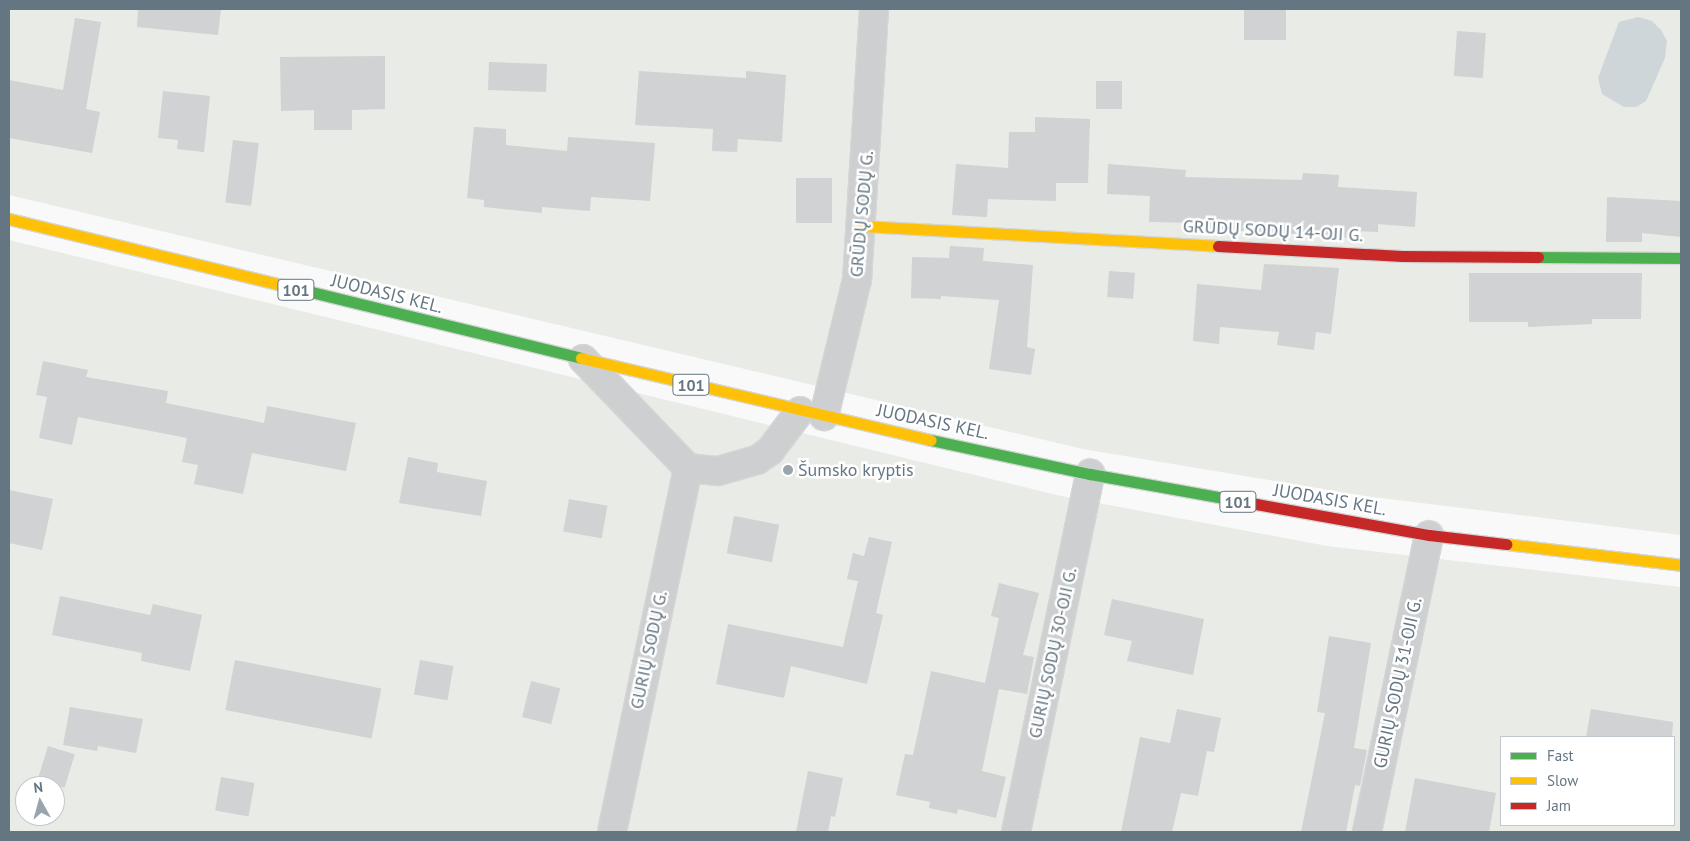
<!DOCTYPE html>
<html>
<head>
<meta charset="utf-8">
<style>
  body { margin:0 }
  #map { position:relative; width:1690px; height:841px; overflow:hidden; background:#f9f9f9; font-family:"PT Sans",sans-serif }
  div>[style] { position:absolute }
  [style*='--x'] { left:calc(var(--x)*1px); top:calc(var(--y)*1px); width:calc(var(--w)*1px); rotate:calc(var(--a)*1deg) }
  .green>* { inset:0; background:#e8ebe6 }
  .water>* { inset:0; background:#ced6d9 }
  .building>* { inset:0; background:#d0d2d3; transform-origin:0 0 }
  .roads { filter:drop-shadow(1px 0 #d5d6d7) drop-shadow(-1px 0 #d5d6d7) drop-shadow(0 1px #d5d6d7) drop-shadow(0 -1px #d5d6d7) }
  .street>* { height:28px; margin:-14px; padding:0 14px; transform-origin:14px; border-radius:14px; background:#cecfd0 }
  .fast>* { height:11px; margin:-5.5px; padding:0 5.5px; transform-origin:5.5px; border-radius:5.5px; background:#4caf50 }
  .slow>* { height:11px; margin:-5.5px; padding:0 5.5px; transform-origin:5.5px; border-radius:5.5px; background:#ffc107 }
  .jam>* { height:11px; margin:-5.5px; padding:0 5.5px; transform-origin:5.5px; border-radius:5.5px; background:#c62828 }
  .dots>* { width:14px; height:14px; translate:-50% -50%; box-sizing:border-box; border:2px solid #fff; border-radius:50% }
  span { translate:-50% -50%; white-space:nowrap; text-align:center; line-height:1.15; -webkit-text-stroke:5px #fff; paint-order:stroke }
  .shield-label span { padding:1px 4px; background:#fff; border:1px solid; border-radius:4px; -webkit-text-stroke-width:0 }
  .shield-label { font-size:16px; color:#657683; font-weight:700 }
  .street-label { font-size:18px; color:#657683 }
  .poi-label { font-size:18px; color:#657683 }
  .left { translate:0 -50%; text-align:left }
  .frame { position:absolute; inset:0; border:10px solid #657683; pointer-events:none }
  .legend { position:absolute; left:1500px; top:736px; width:175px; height:90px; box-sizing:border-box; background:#fff; border:1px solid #c1c8cd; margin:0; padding:6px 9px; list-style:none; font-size:15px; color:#657683 }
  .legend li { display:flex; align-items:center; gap:10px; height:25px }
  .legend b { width:25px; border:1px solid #c1c8cd }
  .north { position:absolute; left:15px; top:776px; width:50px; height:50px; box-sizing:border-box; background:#fff; border:1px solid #c1c8cd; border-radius:50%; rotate:353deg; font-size:14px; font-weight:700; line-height:20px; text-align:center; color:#657683 }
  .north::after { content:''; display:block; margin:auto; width:18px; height:22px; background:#99a4ac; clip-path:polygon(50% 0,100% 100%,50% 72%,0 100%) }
</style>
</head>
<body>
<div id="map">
  <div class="green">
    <div style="clip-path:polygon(9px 9px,1681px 9px,1681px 535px,1365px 496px,1083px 449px,9px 195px)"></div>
    <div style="clip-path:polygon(evenodd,9px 240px,1061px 496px,1327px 546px,1681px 587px,1681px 832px,9px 832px,9px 240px,1501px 737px,1674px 737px,1674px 825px,1501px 825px,1501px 737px,9px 240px,25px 786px,55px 786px,55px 816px,25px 816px,25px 786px)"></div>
  </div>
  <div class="water">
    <div style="clip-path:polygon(1638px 17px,1652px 21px,1661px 30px,1667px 41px,1665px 58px,1646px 101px,1636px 107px,1624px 107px,1602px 94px,1598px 78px,1619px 22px)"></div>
  </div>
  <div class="building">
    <div style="clip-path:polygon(138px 9px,221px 9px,218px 35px,137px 27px)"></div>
    <div style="left:1244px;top:9px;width:42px;height:31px"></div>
    <div style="clip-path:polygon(75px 18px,101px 22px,86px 109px,100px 112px,92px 153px,9px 138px,9px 80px,63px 90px)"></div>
    <div style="left:1457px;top:31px;width:29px;height:45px;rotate:4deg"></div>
    <div style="clip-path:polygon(385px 56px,385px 109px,352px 110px,352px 130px,314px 130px,314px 110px,281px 111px,280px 57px)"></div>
    <div style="left:489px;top:62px;width:58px;height:28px;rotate:2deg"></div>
    <div style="clip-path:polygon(639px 71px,746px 78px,746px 71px,786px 75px,782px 142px,738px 139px,737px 152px,712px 151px,713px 129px,635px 125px)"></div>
    <div style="left:1096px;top:81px;width:26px;height:28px"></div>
    <div style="clip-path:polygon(163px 91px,210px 96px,204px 152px,177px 149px,178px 140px,158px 138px)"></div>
    <div style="clip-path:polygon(1035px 117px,1090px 119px,1088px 183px,1056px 183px,1056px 201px,988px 199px,987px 217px,952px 215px,956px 164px,1008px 168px,1009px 132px,1035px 132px)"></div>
    <div style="clip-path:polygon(474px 127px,506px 129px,506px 145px,567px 151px,568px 137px,655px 143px,650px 201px,591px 197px,590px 211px,542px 207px,542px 213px,484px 207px,484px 200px,467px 198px)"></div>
    <div style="left:233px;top:140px;width:26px;height:63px;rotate:7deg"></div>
    <div style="clip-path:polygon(1108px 164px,1186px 170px,1185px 177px,1302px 180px,1303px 173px,1339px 175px,1338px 187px,1417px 192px,1415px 227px,1378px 224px,1378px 232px,1354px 231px,1353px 238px,1199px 228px,1199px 223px,1149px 222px,1150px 196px,1107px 194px)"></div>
    <div style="left:796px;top:178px;width:36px;height:45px"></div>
    <div style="clip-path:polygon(1607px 197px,1681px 201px,1681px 237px,1642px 233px,1642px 242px,1606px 242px)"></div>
    <div style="clip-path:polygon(950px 246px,984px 248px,983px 261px,1033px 265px,1027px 347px,1035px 349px,1031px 375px,989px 369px,999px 300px,941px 296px,941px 299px,911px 298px,912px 257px,949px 258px)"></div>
    <div style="clip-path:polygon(1264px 264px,1339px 268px,1331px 334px,1316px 332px,1314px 350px,1277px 345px,1279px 332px,1220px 327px,1219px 344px,1193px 341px,1197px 284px,1261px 290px)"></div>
    <div style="left:1109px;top:271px;width:26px;height:26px;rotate:4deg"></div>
    <div style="clip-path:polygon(1469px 273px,1642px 273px,1641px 319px,1592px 319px,1592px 324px,1528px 327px,1528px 322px,1469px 322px)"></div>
    <div style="clip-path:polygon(43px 361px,88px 370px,86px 377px,168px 391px,166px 403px,264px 423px,267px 406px,356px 423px,346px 471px,252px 453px,243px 494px,194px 484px,198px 465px,182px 462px,187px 438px,78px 417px,72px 445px,39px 438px,47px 397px,36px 395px)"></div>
    <div style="clip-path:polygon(408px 457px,438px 463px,437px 472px,487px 481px,481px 516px,399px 503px)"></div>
    <div style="clip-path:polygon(9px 490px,53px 499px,42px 550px,9px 543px)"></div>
    <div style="left:569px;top:499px;width:39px;height:33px;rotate:10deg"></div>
    <div style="left:734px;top:516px;width:46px;height:38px;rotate:11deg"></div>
    <div style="clip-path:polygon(869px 537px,892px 542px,876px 613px,883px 615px,867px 684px,791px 666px,784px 698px,716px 684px,728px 624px,843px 647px,858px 581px,847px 579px,853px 553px,864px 556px)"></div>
    <div style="clip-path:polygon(999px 583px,1039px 593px,1023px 655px,1034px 657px,1027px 694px,999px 689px,982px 771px,1006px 777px,996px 818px,958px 809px,957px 814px,929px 808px,930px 802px,896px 795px,905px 754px,913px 755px,931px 671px,985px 683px,999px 618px,991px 616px)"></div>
    <div style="clip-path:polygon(60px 596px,150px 615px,153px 604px,202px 615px,190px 671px,141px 661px,142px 653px,52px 635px)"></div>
    <div style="clip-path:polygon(1112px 599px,1204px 619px,1193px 675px,1127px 661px,1132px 641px,1104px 635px)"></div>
    <div style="clip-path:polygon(1329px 636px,1371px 643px,1354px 748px,1367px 750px,1360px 786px,1355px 785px,1346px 832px,1301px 832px,1325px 713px,1317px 712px)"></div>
    <div style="left:235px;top:660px;width:149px;height:51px;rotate:11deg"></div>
    <div style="left:420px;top:660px;width:34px;height:35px;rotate:10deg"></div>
    <div style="left:531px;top:681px;width:30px;height:37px;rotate:14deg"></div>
    <div style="clip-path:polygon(70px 707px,143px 719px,136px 753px,98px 746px,97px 751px,63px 745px)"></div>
    <div style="clip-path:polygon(1177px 709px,1221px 718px,1214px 752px,1207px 751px,1198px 796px,1181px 793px,1172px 832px,1121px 832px,1140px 737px,1170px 743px)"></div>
    <div style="clip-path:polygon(1591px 709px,1673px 722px,1672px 737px,1586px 737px)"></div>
    <div style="left:48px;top:746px;width:28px;height:35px;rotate:17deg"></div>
    <div style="clip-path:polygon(808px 771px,843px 778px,835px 817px,831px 816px,828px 832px,796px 832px)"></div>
    <div style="left:221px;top:777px;width:34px;height:34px;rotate:10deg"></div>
    <div style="clip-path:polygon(1415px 778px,1496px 793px,1489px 832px,1405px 832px)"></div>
  </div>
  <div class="roads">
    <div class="street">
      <div style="--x:583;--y:359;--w:151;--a:46.1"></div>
      <div style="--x:688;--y:468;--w:30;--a:6"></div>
      <div style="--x:718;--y:471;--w:41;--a:-15.8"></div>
      <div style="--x:757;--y:460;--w:16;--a:-35"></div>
      <div style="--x:770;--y:451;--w:50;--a:-53.1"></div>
      <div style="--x:824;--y:416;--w:140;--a:-76.4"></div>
      <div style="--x:857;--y:280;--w:272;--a:-86.4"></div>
      <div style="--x:612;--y:832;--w:372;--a:-78.2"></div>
      <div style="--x:1016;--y:832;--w:366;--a:-78.3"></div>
      <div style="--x:1367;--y:832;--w:303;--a:-78.2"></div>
    </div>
    <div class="fast">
      <div style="--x:1538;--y:257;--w:143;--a:0.4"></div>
      <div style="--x:303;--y:290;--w:286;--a:13.7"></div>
      <div style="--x:931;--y:440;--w:163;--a:12.1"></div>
      <div style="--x:1090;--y:474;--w:169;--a:10.2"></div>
    </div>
    <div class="slow">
      <div style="--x:9;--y:219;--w:302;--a:13.6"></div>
      <div style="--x:863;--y:226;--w:356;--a:3.2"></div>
      <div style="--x:581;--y:358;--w:359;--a:13.2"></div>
      <div style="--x:1506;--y:544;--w:176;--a:6.8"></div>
    </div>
    <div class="jam">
      <div style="--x:1218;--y:246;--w:184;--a:3.1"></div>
      <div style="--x:1402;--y:256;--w:136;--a:0.4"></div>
      <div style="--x:1256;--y:504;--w:176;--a:10.2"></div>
      <div style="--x:1429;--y:535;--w:78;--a:6.7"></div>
    </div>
  </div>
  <div class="dots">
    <div style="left:788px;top:470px;background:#99a4ac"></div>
  </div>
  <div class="shield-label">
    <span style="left:296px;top:290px">101</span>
    <span style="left:691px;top:385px">101</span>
    <span style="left:1238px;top:502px">101</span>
  </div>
  <div class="street-label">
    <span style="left:862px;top:214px;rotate:-85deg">GRŪDŲ SODŲ G.</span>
    <span style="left:1273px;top:231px;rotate:3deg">GRŪDŲ SODŲ 14-OJI G.</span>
    <span style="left:387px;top:294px;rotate:14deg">JUODASIS KEL.</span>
    <span style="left:933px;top:422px;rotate:12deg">JUODASIS KEL.</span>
    <span style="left:1330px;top:500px;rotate:10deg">JUODASIS KEL.</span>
    <span style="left:649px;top:650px;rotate:-78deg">GURIŲ SODŲ G.</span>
    <span style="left:1053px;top:653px;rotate:-78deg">GURIŲ SODŲ 30-OJI G.</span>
    <span style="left:1398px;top:683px;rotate:-78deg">GURIŲ SODŲ 31-OJI G.</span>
  </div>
  <div class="poi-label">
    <span class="left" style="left:798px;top:470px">Šumsko kryptis</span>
  </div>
  <div class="frame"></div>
  <ul class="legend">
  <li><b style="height:6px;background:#4caf50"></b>Fast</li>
  <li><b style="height:6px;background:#ffc107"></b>Slow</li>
  <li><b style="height:6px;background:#c62828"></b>Jam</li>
  </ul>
  <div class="north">N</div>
</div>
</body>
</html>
